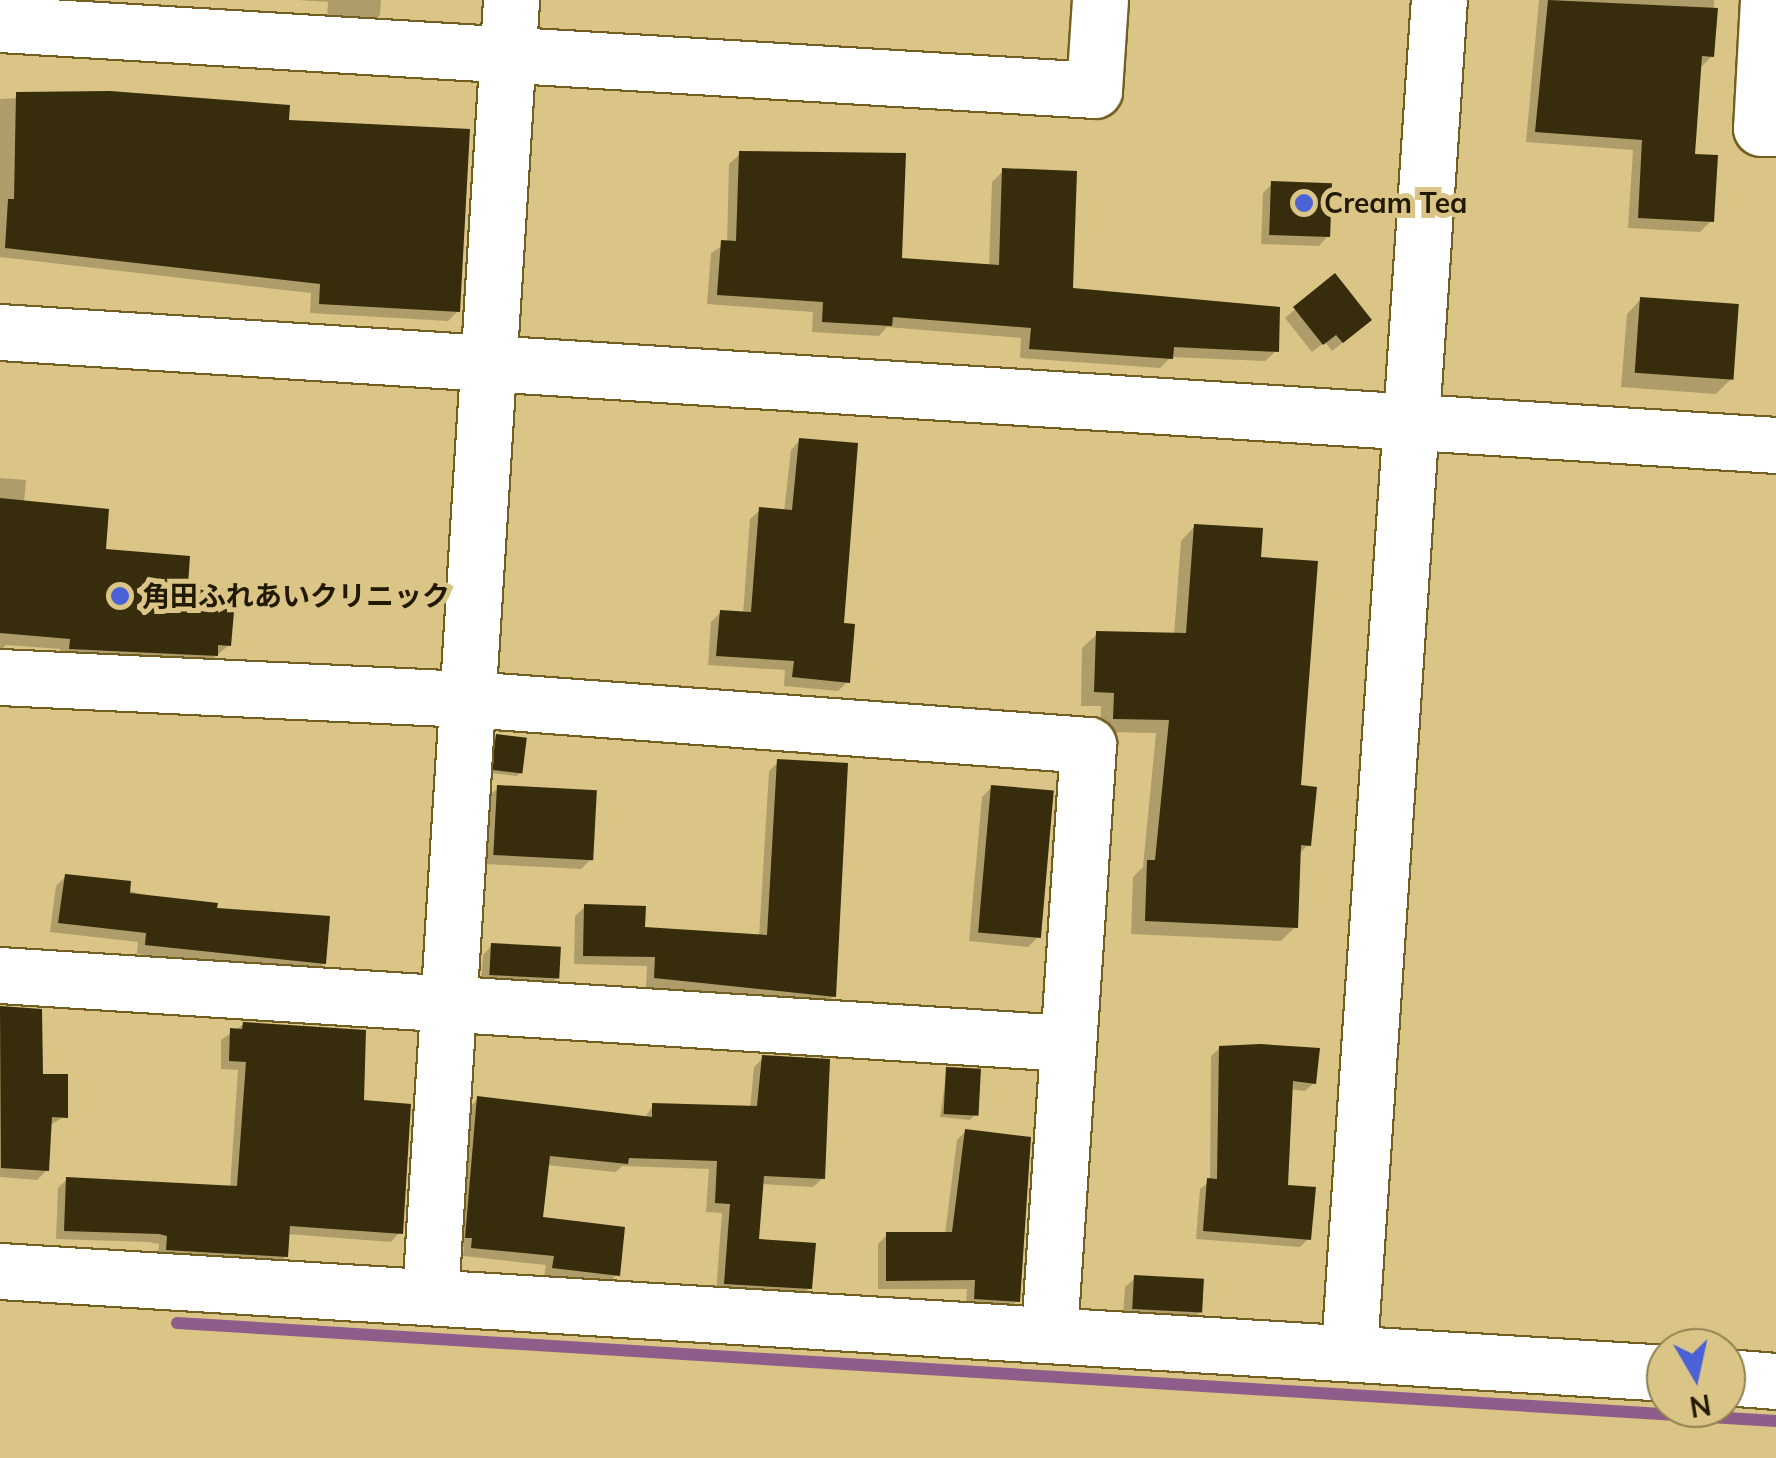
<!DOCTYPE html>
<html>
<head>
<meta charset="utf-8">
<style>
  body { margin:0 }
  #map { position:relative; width:1776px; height:1458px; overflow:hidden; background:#dac586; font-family:Mulish,"Noto Sans JP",sans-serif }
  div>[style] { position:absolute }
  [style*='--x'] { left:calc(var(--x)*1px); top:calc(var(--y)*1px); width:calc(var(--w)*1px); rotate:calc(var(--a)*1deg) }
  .shadow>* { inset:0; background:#0003 }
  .stream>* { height:12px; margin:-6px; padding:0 6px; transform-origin:6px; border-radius:6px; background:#8f5d89 }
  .building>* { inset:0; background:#372d0c; transform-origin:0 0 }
  .roads { filter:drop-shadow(2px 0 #735f21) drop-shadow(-2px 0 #735f21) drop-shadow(0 2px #735f21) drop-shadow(0 -2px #735f21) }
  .minor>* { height:55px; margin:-27.5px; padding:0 27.5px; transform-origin:27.5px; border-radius:27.5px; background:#fff }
  .dots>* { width:28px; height:28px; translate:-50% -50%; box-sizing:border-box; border:5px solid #dac586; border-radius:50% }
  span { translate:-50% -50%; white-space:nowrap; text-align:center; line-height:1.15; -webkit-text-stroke:10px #dac586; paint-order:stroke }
  .poi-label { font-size:28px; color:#211901; font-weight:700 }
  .left { translate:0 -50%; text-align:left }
  .north { position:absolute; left:1646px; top:1328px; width:100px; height:100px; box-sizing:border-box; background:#dac586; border:2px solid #908051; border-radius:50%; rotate:171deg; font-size:28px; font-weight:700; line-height:40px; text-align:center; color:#211901 }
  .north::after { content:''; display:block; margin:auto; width:35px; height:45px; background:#4b61d6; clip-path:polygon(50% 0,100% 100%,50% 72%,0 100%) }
</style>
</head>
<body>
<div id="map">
  <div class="shadow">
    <div style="clip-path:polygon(298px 0,381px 0,380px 15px,371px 24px,327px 21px,328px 2px)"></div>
    <div style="clip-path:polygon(1539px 0,1714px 0,1712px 56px,1701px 67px,1693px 156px,1711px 221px,1700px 232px,1628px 228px,1633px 150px,1526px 142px)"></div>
    <div style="clip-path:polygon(110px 93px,286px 122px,458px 311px,448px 321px,310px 313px,311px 293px,0 257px,0 99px)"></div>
    <div style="clip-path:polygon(740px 154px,900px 260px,989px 267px,992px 182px,1003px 171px,1071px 291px,1276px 351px,1265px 361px,1171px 357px,1160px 368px,1020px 358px,1021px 338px,887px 327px,879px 336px,812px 332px,813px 312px,707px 304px,711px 253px,727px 243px,729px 164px)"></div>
    <div style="clip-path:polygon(1272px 184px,1328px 236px,1319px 246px,1261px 244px,1263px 193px)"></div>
    <div style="clip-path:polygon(1334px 276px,1360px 329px,1332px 351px,1325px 342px,1312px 352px,1285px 318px)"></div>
    <div style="clip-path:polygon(1641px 299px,1731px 379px,1716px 394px,1621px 387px,1627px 314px)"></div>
    <div style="clip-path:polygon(800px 440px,841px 625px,848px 681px,838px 691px,784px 686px,785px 670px,708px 665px,711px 622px,721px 612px,743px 614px,750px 519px,760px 510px,784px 512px,791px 450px)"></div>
    <div style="clip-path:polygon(0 478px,26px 480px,24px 503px,103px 551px,185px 587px,229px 645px,204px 666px,59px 659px,60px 649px,6px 645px,0 651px)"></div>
    <div style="clip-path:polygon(1195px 526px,1258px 560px,1308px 845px,1298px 855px,1295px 927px,1281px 941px,1131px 934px,1133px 877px,1143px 867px,1156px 733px,1100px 732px,1101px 706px,1081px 706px,1082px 648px,1097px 634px,1174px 635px,1181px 541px)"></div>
    <div style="clip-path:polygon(497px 737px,521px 772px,517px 776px,491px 773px)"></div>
    <div style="clip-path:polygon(778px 762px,834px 996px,824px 1005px,646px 987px,647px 966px,574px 964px,575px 916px,585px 907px,643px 929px,759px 937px,769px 771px)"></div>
    <div style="clip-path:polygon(992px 787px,1038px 937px,1028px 947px,969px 941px,982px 797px)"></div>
    <div style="clip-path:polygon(498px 788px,591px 859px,581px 869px,485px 864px,488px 797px)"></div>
    <div style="clip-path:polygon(66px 876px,214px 911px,324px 963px,314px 973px,137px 954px,138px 942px,50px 932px,56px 886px)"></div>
    <div style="clip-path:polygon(492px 945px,557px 978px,548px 988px,481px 984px,483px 955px)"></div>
    <div style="clip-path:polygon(0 1010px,40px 1011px,40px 1076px,65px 1116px,49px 1126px,47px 1170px,37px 1180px,0 1177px)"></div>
    <div style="clip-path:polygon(244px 1024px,362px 1102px,400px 1232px,391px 1242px,287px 1234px,286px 1256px,277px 1265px,158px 1258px,159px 1244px,149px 1242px,56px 1239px,58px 1188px,67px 1179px,230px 1188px,238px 1070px,221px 1069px,221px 1040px)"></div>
    <div style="clip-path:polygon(1220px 1048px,1314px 1083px,1305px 1091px,1290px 1089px,1285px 1187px,1309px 1238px,1300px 1247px,1196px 1239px,1200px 1189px,1210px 1181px,1211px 1056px)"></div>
    <div style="clip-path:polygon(763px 1058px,823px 1178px,813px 1187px,760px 1184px,756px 1241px,809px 1288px,800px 1298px,716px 1292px,722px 1213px,706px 1212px,709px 1169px,622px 1166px,616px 1172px,546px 1165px,540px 1219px,617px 1274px,608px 1284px,544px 1277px,546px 1265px,463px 1256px,464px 1247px,457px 1246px,469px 1108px,478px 1099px,644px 1118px,653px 1106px,750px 1109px,754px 1067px)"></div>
    <div style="clip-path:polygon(947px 1069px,974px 1116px,970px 1120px,940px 1117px)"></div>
    <div style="clip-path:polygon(966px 1131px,1017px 1301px,1008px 1310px,966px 1308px,967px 1289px,878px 1289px,878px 1244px,887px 1235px,945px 1234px,957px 1140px)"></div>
    <div style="clip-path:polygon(1135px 1278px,1200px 1312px,1190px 1322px,1123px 1318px,1125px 1287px)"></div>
  </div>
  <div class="stream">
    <div style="--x:177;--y:1323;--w:1602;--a:3.51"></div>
  </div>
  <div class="building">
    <div style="clip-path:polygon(1548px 0,1718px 8px,1714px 57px,1702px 56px,1695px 154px,1718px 155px,1714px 222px,1638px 218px,1642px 140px,1535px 132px)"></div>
    <div style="clip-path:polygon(110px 91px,290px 105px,289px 120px,470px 129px,460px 312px,319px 304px,320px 284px,5px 248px,8px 199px,14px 199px,16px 92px)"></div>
    <div style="clip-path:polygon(739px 151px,906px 153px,902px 258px,999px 265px,1002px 168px,1077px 171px,1073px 288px,1280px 307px,1279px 352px,1174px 347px,1173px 359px,1029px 349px,1031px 328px,893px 317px,892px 326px,822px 322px,823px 302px,717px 295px,721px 240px,736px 241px)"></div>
    <div style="left:1271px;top:181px;width:61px;height:54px;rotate:2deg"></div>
    <div style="clip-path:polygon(1335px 273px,1372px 320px,1343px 343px,1336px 335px,1323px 345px,1293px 307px)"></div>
    <div style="left:1640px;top:297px;width:99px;height:76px;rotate:4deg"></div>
    <div style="clip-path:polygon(799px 438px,858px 443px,844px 623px,855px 624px,850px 683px,792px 677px,794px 661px,716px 656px,720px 610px,751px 612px,759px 507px,792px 510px)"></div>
    <div style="clip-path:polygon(0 498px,109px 509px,106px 549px,190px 556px,188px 585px,236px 589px,231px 646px,218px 645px,218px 656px,69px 649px,70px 639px,0 633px)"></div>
    <div style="clip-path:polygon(1194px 524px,1263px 528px,1261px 557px,1318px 561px,1301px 785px,1317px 787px,1311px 846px,1301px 845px,1298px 928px,1145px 921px,1147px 860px,1155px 860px,1169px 720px,1113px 719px,1114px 693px,1094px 692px,1096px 631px,1186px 633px)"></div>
    <div style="left:496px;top:734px;width:31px;height:36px;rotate:7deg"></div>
    <div style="clip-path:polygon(777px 759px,848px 763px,836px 997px,654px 978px,655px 957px,583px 956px,584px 904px,646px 906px,645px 927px,767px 935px)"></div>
    <div style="left:497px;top:785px;width:100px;height:70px;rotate:3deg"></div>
    <div style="left:991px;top:785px;width:63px;height:148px;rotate:5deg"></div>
    <div style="clip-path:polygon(65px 874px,131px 881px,130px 893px,218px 903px,217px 908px,330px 916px,326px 964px,145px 945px,146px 933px,58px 923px)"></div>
    <div style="left:491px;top:943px;width:70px;height:32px;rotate:3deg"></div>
    <div style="clip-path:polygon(0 1006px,42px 1009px,43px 1074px,68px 1074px,68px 1118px,52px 1117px,49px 1171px,1px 1168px)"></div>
    <div style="clip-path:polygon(243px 1022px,366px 1030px,364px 1100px,411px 1104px,403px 1234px,290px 1226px,288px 1257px,166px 1250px,167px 1236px,159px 1234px,64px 1231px,66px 1177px,237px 1186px,246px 1062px,229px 1061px,230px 1028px,242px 1029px)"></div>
    <div style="clip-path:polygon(1260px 1044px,1320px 1048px,1316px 1084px,1293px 1081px,1288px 1185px,1316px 1187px,1311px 1240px,1203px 1231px,1207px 1178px,1217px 1179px,1219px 1046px)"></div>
    <div style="clip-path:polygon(762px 1055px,830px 1059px,825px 1179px,764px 1176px,759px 1239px,816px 1243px,812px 1289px,724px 1284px,730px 1204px,715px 1203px,717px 1161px,629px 1158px,628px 1164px,550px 1156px,543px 1217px,625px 1227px,620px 1276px,552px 1268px,554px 1256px,471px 1248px,472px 1238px,465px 1238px,477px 1096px,652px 1117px,652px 1103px,757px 1106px)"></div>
    <div style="left:946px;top:1067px;width:35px;height:47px;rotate:3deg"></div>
    <div style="clip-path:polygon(965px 1129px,1031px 1137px,1020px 1302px,974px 1299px,975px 1280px,886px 1281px,886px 1232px,952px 1232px)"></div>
    <div style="left:1134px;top:1275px;width:70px;height:34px;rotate:3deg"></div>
  </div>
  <div class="roads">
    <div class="minor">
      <div style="--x:1768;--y:0;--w:128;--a:93.1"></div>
      <div style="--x:1761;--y:128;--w:15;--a:0"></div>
      <div style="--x:0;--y:24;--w:1096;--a:3.45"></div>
      <div style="--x:1094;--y:90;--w:90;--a:-86.2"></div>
      <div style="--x:0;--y:332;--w:1780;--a:3.64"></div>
      <div style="--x:0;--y:677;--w:469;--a:2.7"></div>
      <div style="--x:468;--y:699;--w:622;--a:4.24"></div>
      <div style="--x:1088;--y:745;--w:589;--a:93.79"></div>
      <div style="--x:0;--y:975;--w:1068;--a:3.65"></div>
      <div style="--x:0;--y:1271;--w:1669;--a:3.5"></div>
      <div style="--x:430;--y:1296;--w:1299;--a:-86.42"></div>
      <div style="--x:1349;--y:1350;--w:1353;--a:-86.19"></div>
      <div style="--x:1726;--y:1377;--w:50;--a:4.6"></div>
    </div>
  </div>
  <div class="dots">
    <div style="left:1304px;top:203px;background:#4b61d6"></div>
    <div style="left:120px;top:596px;background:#4b61d6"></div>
  </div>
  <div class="poi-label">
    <span class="left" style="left:1324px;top:203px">Cream Tea</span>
    <span class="left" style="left:142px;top:596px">角田ふれあいクリニック</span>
  </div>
  <div class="north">N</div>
</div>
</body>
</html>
